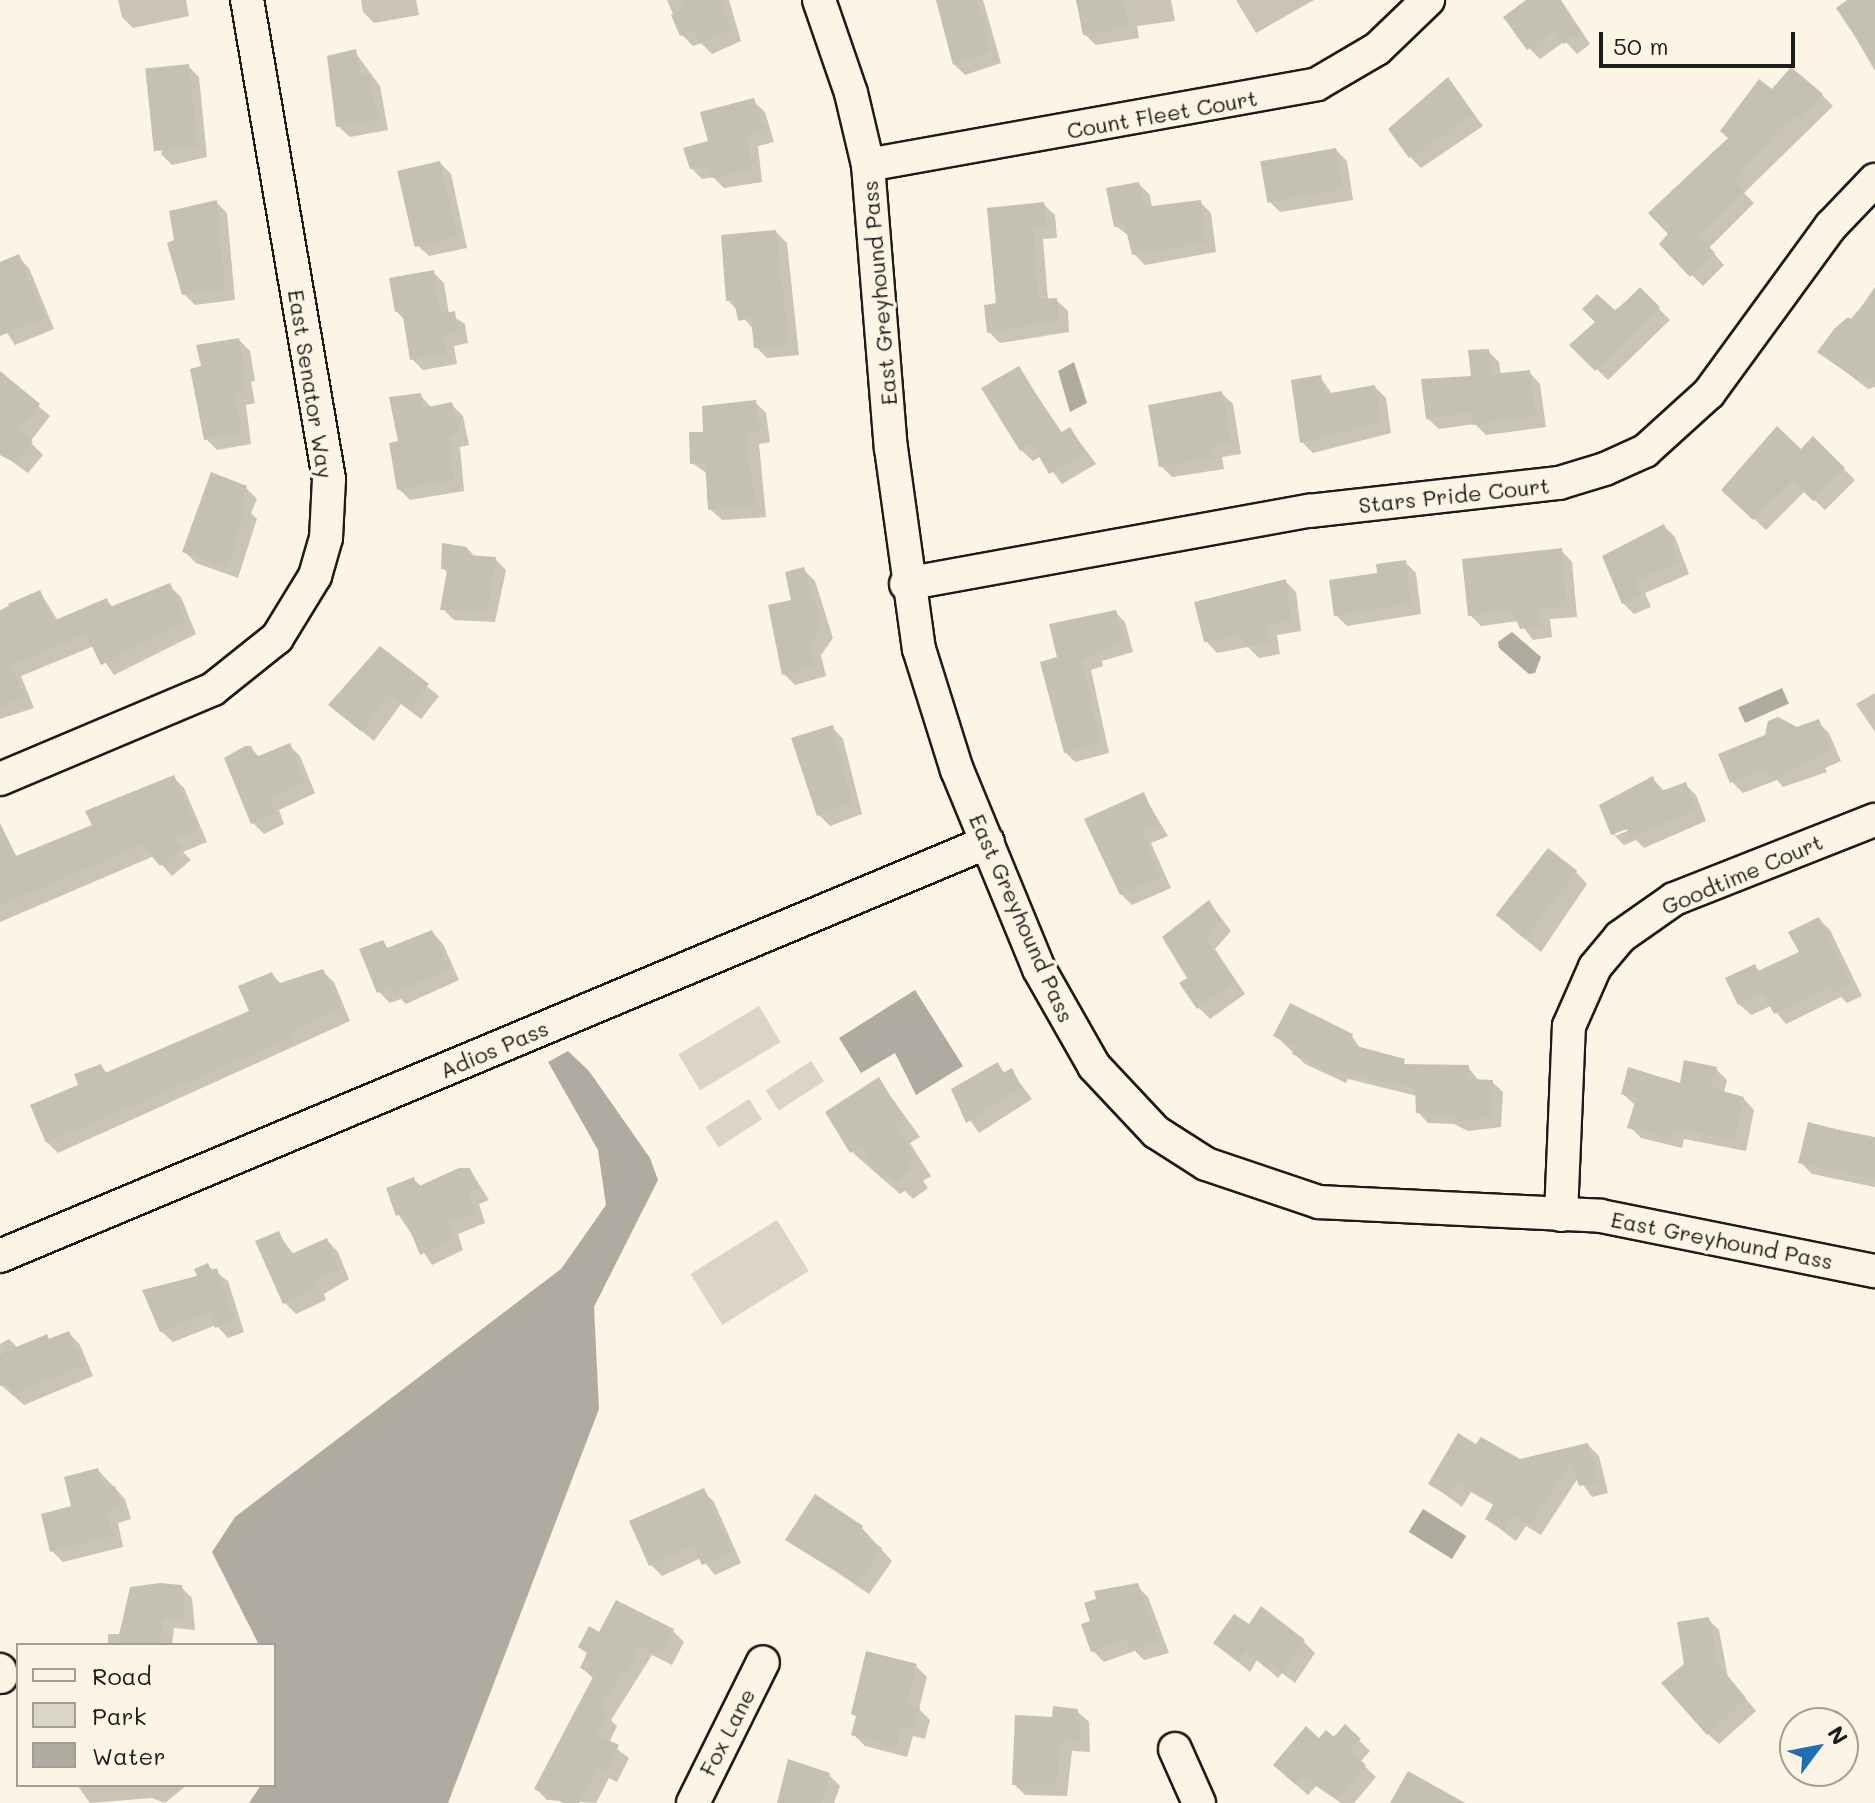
<!DOCTYPE html>
<html>
<head>
<meta charset="utf-8">
<style>
  body { margin:0 }
  #map { position:relative; width:1875px; height:1803px; overflow:hidden; background:#fcf5e5; font-family:Mali,sans-serif }
  div>[style] { position:absolute }
  [style*='--x'] { left:calc(var(--x)*1px); top:calc(var(--y)*1px); width:calc(var(--w)*1px); rotate:calc(var(--a)*1deg) }
  .green>* { inset:0; background:#dbd5c8; transform-origin:0 0 }
  .water>* { inset:0; background:#b0aba1; transform-origin:0 0 }
  .shadow>* { inset:0; background:#0003 }
  .building>* { inset:0; background:#c4c0b3; transform-origin:0 0 }
  .roads { filter:drop-shadow(2px 0 #1c1c1c) drop-shadow(-2px 0 #1c1c1c) drop-shadow(0 2px #1c1c1c) drop-shadow(0 -2px #1c1c1c) }
  .street>* { height:32px; margin:-16px; padding:0 16px; transform-origin:16px; border-radius:16px; background:#fcf5e5 }
  span { translate:-50% -50%; white-space:nowrap; text-align:center; line-height:1.15; -webkit-text-stroke:7px #fcf5e5; paint-order:stroke }
  .street-label { font-size:22px; color:#1c1c1c }
  .legend { position:absolute; left:16px; top:1643px; width:260px; height:144px; box-sizing:border-box; background:#fcf5e5; border:2px solid #a29e95; margin:0; padding:10px 14px; list-style:none; font-size:24px; color:#1c1c1c }
  .legend li { display:flex; align-items:center; gap:16px; height:40px }
  .legend b { width:40px; border:2px solid #a29e95 }
  .north { position:absolute; left:1779px; top:1707px; width:80px; height:80px; box-sizing:border-box; background:#fcf5e5; border:2px solid #a29e95; border-radius:50%; rotate:58deg; font-size:22px; font-weight:700; line-height:32px; text-align:center; color:#1c1c1c }
  .north::after { content:''; display:block; margin:auto; width:28px; height:36px; background:#1f6fb2; clip-path:polygon(50% 0,100% 100%,50% 72%,0 100%) }
  .scale { position:absolute; left:1599px; top:32px; width:196px; height:36px; box-sizing:border-box; border:4px solid #1c1c1c; border-top:0; padding-left:10px; font-size:24px; line-height:28px; white-space:nowrap; color:#1c1c1c; -webkit-text-stroke:6px #fcf5e5; paint-order:stroke }
</style>
</head>
<body>
<div id="map">
  <div class="green">
    <div style="left:759px;top:1006px;width:42px;height:94px;rotate:59deg"></div>
    <div style="left:811px;top:1061px;width:24px;height:54px;rotate:57deg"></div>
    <div style="left:749px;top:1099px;width:24px;height:52px;rotate:57deg"></div>
    <div style="left:777px;top:1220px;width:60px;height:102px;rotate:58deg"></div>
  </div>
  <div class="water">
    <div style="clip-path:polygon(1074px 362px,1087px 403px,1070px 412px,1058px 371px)"></div>
    <div style="clip-path:polygon(1512px 632px,1541px 657px,1535px 673px,1529px 674px,1499px 648px,1498px 642px)"></div>
    <div style="left:1782px;top:688px;width:17px;height:48px;rotate:66deg"></div>
    <div style="clip-path:polygon(915px 990px,963px 1066px,916px 1095px,895px 1053px,861px 1073px,839px 1038px)"></div>
    <div style="clip-path:polygon(568px 1051px,589px 1071px,650px 1158px,658px 1180px,594px 1307px,599px 1409px,448px 1803px,249px 1803px,261px 1785px,274px 1785px,274px 1645px,259px 1645px,212px 1552px,235px 1517px,561px 1269px,606px 1205px,598px 1150px,548px 1062px)"></div>
    <div style="left:1423px;top:1509px;width:51px;height:27px;rotate:32deg"></div>
  </div>
  <div class="shadow">
    <div style="clip-path:polygon(118px 0,186px 0,189px 16px,133px 28px,122px 17px)"></div>
    <div style="clip-path:polygon(361px 0,416px 0,419px 15px,374px 23px,363px 12px)"></div>
    <div style="clip-path:polygon(667px 0,729px 0,741px 41px,712px 54px,701px 43px,693px 46px,682px 35px)"></div>
    <div style="clip-path:polygon(937px 0,983px 0,1001px 63px,965px 75px,954px 64px)"></div>
    <div style="clip-path:polygon(1078px 0,1171px 0,1175px 21px,1137px 26px,1139px 38px,1096px 45px,1084px 34px)"></div>
    <div style="clip-path:polygon(1236px 0,1314px 0,1256px 33px)"></div>
    <div style="clip-path:polygon(1529px 0,1561px 0,1590px 44px,1577px 54px,1565px 41px,1540px 59px,1529px 48px)"></div>
    <div style="clip-path:polygon(1850px 0,1875px 0,1875px 71px,1839px 9px)"></div>
    <div style="clip-path:polygon(355px 52px,380px 86px,388px 130px,350px 137px,338px 126px)"></div>
    <div style="clip-path:polygon(188px 66px,199px 77px,207px 157px,172px 165px,161px 154px)"></div>
    <div style="clip-path:polygon(1448px 80px,1483px 126px,1421px 168px,1410px 157px)"></div>
    <div style="clip-path:polygon(1822px 95px,1833px 106px,1744px 193px,1754px 203px,1709px 248px,1724px 265px,1703px 286px,1661px 244px,1731px 139px)"></div>
    <div style="clip-path:polygon(753px 101px,765px 112px,774px 142px,758px 146px,762px 182px,724px 188px,713px 177px,702px 179px,691px 168px)"></div>
    <div style="clip-path:polygon(1336px 150px,1347px 161px,1353px 200px,1280px 212px,1269px 201px)"></div>
    <div style="clip-path:polygon(440px 163px,451px 174px,467px 248px,429px 256px,417px 245px)"></div>
    <div style="clip-path:polygon(1139px 184px,1150px 195px,1152px 208px,1200px 202px,1211px 213px,1216px 252px,1145px 265px,1134px 254px,1130px 237px,1116px 226px)"></div>
    <div style="clip-path:polygon(216px 202px,227px 213px,235px 300px,195px 305px,184px 294px,176px 242px)"></div>
    <div style="clip-path:polygon(1043px 204px,1055px 215px,1057px 238px,1043px 239px,1048px 300px,1056px 300px,1068px 311px,1069px 332px,1000px 343px,989px 332px)"></div>
    <div style="clip-path:polygon(776px 232px,787px 243px,799px 355px,767px 358px,756px 347px,754px 330px,728px 300px)"></div>
    <div style="clip-path:polygon(18px 257px,29px 268px,54px 329px,15px 345px,0 322px,0 264px)"></div>
    <div style="clip-path:polygon(433px 272px,444px 283px,449px 314px,465px 324px,468px 343px,454px 346px,457px 364px,423px 370px,412px 359px,405px 320px,396px 311px)"></div>
    <div style="clip-path:polygon(1640px 290px,1670px 320px,1608px 380px,1572px 345px)"></div>
    <div style="clip-path:polygon(1867px 301px,1875px 307px,1875px 387px,1868px 389px,1820px 352px)"></div>
    <div style="clip-path:polygon(239px 340px,250px 351px,255px 381px,251px 382px,255px 403px,246px 405px,251px 444px,217px 450px,206px 439px,203px 367px)"></div>
    <div style="clip-path:polygon(1488px 351px,1499px 362px,1501px 375px,1529px 372px,1540px 384px,1546px 427px,1486px 435px,1475px 424px,1439px 429px,1427px 418px,1473px 378px)"></div>
    <div style="clip-path:polygon(1019px 369px,1063px 434px,1070px 429px,1096px 464px,1062px 484px,1041px 456px,1033px 461px,1021px 450px)"></div>
    <div style="clip-path:polygon(1320px 377px,1333px 395px,1375px 387px,1386px 398px,1391px 433px,1313px 453px,1302px 442px)"></div>
    <div style="clip-path:polygon(8px 380px,50px 416px,30px 442px,43px 455px,28px 473px,0 453px,0 390px)"></div>
    <div style="clip-path:polygon(1221px 393px,1233px 404px,1241px 454px,1222px 457px,1224px 469px,1172px 477px,1161px 466px)"></div>
    <div style="clip-path:polygon(420px 395px,432px 408px,452px 405px,463px 416px,469px 445px,460px 447px,464px 491px,410px 500px,399px 489px,401px 442px)"></div>
    <div style="clip-path:polygon(755px 402px,766px 413px,770px 442px,759px 444px,766px 517px,722px 520px,710px 509px,708px 474px,692px 463px,705px 434px)"></div>
    <div style="clip-path:polygon(1813px 439px,1855px 480px,1825px 510px,1805px 491px,1766px 530px,1724px 490px,1801px 452px)"></div>
    <div style="clip-path:polygon(246px 488px,257px 499px,251px 513px,257px 519px,238px 578px,196px 563px,185px 552px)"></div>
    <div style="clip-path:polygon(1664px 526px,1675px 537px,1689px 574px,1645px 593px,1651px 607px,1634px 614px,1623px 603px)"></div>
    <div style="clip-path:polygon(467px 548px,475px 557px,495px 559px,506px 570px,495px 622px,454px 620px,443px 609px,448px 573px,443px 568px)"></div>
    <div style="clip-path:polygon(1561px 550px,1572px 562px,1577px 617px,1550px 619px,1552px 637px,1533px 640px,1519px 621px,1481px 626px,1470px 615px)"></div>
    <div style="clip-path:polygon(1405px 562px,1416px 573px,1421px 614px,1347px 626px,1336px 615px,1380px 575px)"></div>
    <div style="clip-path:polygon(804px 570px,815px 581px,833px 638px,821px 655px,826px 676px,795px 685px,784px 674px)"></div>
    <div style="clip-path:polygon(1285px 581px,1296px 592px,1301px 631px,1277px 635px,1280px 654px,1259px 658px,1248px 647px,1217px 653px,1206px 641px)"></div>
    <div style="clip-path:polygon(170px 586px,181px 597px,196px 634px,114px 675px,94px 646px,21px 676px,34px 708px,0 719px,0 610px,40px 592px,58px 621px,106px 600px,114px 608px)"></div>
    <div style="clip-path:polygon(1115px 612px,1125px 622px,1133px 652px,1102px 661px,1103px 666px,1091px 670px,1109px 753px,1075px 762px,1065px 752px,1060px 658px)"></div>
    <div style="clip-path:polygon(380px 649px,439px 696px,421px 719px,401px 704px,374px 741px,330px 705px)"></div>
    <div style="clip-path:polygon(1875px 693px,1875px 732px,1856px 704px)"></div>
    <div style="clip-path:polygon(1818px 722px,1829px 733px,1841px 761px,1825px 768px,1827px 772px,1783px 787px,1777px 780px,1743px 793px,1732px 782px,1797px 729px)"></div>
    <div style="clip-path:polygon(832px 727px,843px 739px,862px 814px,830px 826px,819px 815px)"></div>
    <div style="clip-path:polygon(289px 745px,300px 756px,315px 793px,279px 810px,284px 824px,264px 834px,253px 823px,251px 748px,260px 758px)"></div>
    <div style="clip-path:polygon(173px 777px,184px 788px,207px 842px,183px 852px,191px 860px,172px 876px,154px 856px,0 922px,0 855px,12px 851px,18px 857px,94px 827px)"></div>
    <div style="clip-path:polygon(evenodd,1652px 778px,1665px 792px,1685px 784px,1696px 795px,1706px 821px,1644px 848px,1636px 840px,1624px 845px,1613px 834px,1601px 806px,1652px 778px,1637px 827px,1615px 836px,1615px 832px,1637px 827px)"></div>
    <div style="clip-path:polygon(1143px 794px,1168px 836px,1151px 843px,1171px 888px,1132px 905px,1121px 894px)"></div>
    <div style="clip-path:polygon(1576px 872px,1587px 884px,1541px 952px,1510px 927px)"></div>
    <div style="clip-path:polygon(1209px 902px,1231px 931px,1215px 949px,1245px 994px,1210px 1019px,1199px 1008px,1190px 979px)"></div>
    <div style="clip-path:polygon(1819px 919px,1830px 930px,1862px 996px,1847px 1003px,1841px 997px,1786px 1024px,1771px 1006px,1751px 1015px,1739px 1004px,1754px 966px,1760px 972px,1802px 953px)"></div>
    <div style="clip-path:polygon(432px 932px,443px 944px,459px 980px,406px 1004px,401px 999px,390px 1003px,379px 992px,382px 942px,389px 949px)"></div>
    <div style="clip-path:polygon(322px 971px,334px 982px,350px 1021px,58px 1153px,47px 1142px,81px 1086px,101px 1066px,108px 1074px,252px 1012px,272px 974px,282px 985px)"></div>
    <div style="clip-path:polygon(1276px 1036px,1352px 1036px,1361px 1050px,1410px 1066px,1468px 1067px,1479px 1081px,1492px 1082px,1503px 1092px,1501px 1127px,1468px 1131px,1454px 1124px,1428px 1123px,1418px 1112px,1417px 1096px,1348px 1079px,1346px 1083px,1305px 1064px)"></div>
    <div style="clip-path:polygon(997px 1065px,1006px 1074px,1011px 1071px,1032px 1099px,979px 1133px,955px 1099px)"></div>
    <div style="clip-path:polygon(1716px 1069px,1727px 1080px,1724px 1093px,1743px 1098px,1754px 1110px,1746px 1151px,1684px 1139px,1682px 1148px,1641px 1138px,1630px 1127px,1636px 1106px,1623px 1094px,1682px 1085px)"></div>
    <div style="clip-path:polygon(879px 1080px,920px 1137px,910px 1143px,931px 1176px,923px 1181px,928px 1188px,913px 1199px,905px 1191px,900px 1194px,852px 1152px)"></div>
    <div style="clip-path:polygon(1809px 1124px,1875px 1137px,1875px 1187px,1812px 1174px,1800px 1162px)"></div>
    <div style="clip-path:polygon(470px 1170px,489px 1200px,479px 1204px,485px 1223px,458px 1234px,463px 1250px,432px 1265px,398px 1214px,413px 1179px,422px 1187px)"></div>
    <div style="clip-path:polygon(278px 1233px,294px 1255px,327px 1240px,338px 1252px,349px 1279px,324px 1294px,326px 1300px,296px 1314px,285px 1303px)"></div>
    <div style="clip-path:polygon(208px 1266px,228px 1281px,244px 1332px,228px 1338px,216px 1325px,173px 1342px,161px 1331px)"></div>
    <div style="clip-path:polygon(69px 1333px,80px 1345px,93px 1376px,24px 1405px,1px 1385px,0 1344px,9px 1339px,18px 1348px)"></div>
    <div style="clip-path:polygon(1588px 1445px,1599px 1456px,1608px 1493px,1592px 1497px,1578px 1478px,1541px 1535px,1526px 1526px,1516px 1541px,1487px 1519px,1495px 1506px,1471px 1492px,1462px 1507px,1430px 1483px,1477px 1447px,1519px 1461px)"></div>
    <div style="clip-path:polygon(98px 1470px,125px 1499px,131px 1519px,118px 1523px,123px 1547px,63px 1562px,52px 1551px)"></div>
    <div style="clip-path:polygon(703px 1491px,714px 1502px,741px 1563px,715px 1575px,701px 1558px,662px 1576px,651px 1565px)"></div>
    <div style="clip-path:polygon(862px 1528px,892px 1561px,869px 1594px,788px 1539px)"></div>
    <div style="clip-path:polygon(1137px 1586px,1148px 1597px,1169px 1653px,1144px 1660px,1135px 1651px,1104px 1662px,1093px 1651px,1092px 1622px)"></div>
    <div style="clip-path:polygon(181px 1587px,192px 1598px,195px 1630px,174px 1628px,172px 1645px,108px 1645px,108px 1634px,119px 1634px,132px 1588px)"></div>
    <div style="clip-path:polygon(1708px 1619px,1719px 1630px,1728px 1677px,1756px 1711px,1719px 1744px,1708px 1734px)"></div>
    <div style="clip-path:polygon(1250px 1626px,1304px 1642px,1315px 1653px,1295px 1683px,1282px 1673px,1278px 1678px,1257px 1660px,1250px 1672px,1216px 1643px)"></div>
    <div style="clip-path:polygon(673px 1631px,684px 1642px,672px 1665px,652px 1655px,611px 1720px,617px 1726px,609px 1743px,629px 1758px,617px 1782px,609px 1778px,596px 1803px,547px 1800px,536px 1789px,594px 1679px,582px 1668px,588px 1654px,580px 1647px,600px 1635px)"></div>
    <div style="clip-path:polygon(916px 1666px,927px 1677px,919px 1709px,930px 1720px,925px 1739px,913px 1736px,907px 1757px,865px 1746px,853px 1734px,858px 1718px,853px 1713px)"></div>
    <div style="clip-path:polygon(1077px 1711px,1089px 1722px,1090px 1752px,1072px 1751px,1067px 1796px,1025px 1795px,1014px 1784px,1054px 1719px)"></div>
    <div style="clip-path:polygon(1345px 1727px,1370px 1751px,1360px 1762px,1376px 1777px,1354px 1803px,1341px 1803px,1316px 1786px,1308px 1795px,1286px 1776px)"></div>
    <div style="clip-path:polygon(789px 1762px,829px 1775px,840px 1786px,834px 1803px,779px 1803px)"></div>
    <div style="clip-path:polygon(77px 1785px,187px 1785px,165px 1803px,152px 1798px,90px 1803px)"></div>
  </div>
  <div class="building">
    <div style="clip-path:polygon(680px 0,720px 0,731px 30px,699px 44px,694px 30px,680px 36px,671px 15px,684px 9px)"></div>
    <div style="clip-path:polygon(936px 0,978px 0,991px 52px,953px 65px)"></div>
    <div style="clip-path:polygon(1076px 0,1124px 0,1129px 27px,1083px 35px)"></div>
    <div style="clip-path:polygon(1526px 0,1559px 0,1581px 32px,1564px 44px,1554px 30px,1527px 50px,1503px 17px)"></div>
    <div style="clip-path:polygon(1847px 0,1875px 0,1875px 66px,1836px 8px)"></div>
    <div style="clip-path:polygon(356px 49px,360px 74px,369px 73px,378px 120px,336px 127px,327px 56px)"></div>
    <div style="left:189px;top:64px;width:83px;height:44px;rotate:84deg"></div>
    <div style="clip-path:polygon(1791px 67px,1823px 94px,1801px 121px,1796px 116px,1781px 127px,1735px 181px,1745px 191px,1699px 236px,1715px 253px,1690px 277px,1659px 244px,1668px 234px,1648px 213px,1728px 138px,1720px 131px,1759px 79px,1772px 89px)"></div>
    <div style="clip-path:polygon(1448px 77px,1474px 114px,1409px 158px,1388px 129px)"></div>
    <div style="clip-path:polygon(754px 98px,764px 131px,748px 135px,752px 171px,711px 178px,707px 165px,690px 169px,683px 148px,708px 141px,700px 112px)"></div>
    <div style="left:1336px;top:148px;width:42px;height:77px;rotate:80deg"></div>
    <div style="left:440px;top:161px;width:78px;height:44px;rotate:77deg"></div>
    <div style="clip-path:polygon(1139px 182px,1144px 207px,1201px 200px,1206px 242px,1132px 255px,1125px 225px,1114px 227px,1106px 188px)"></div>
    <div style="clip-path:polygon(217px 200px,225px 289px,182px 295px,167px 243px,174px 240px,169px 211px)"></div>
    <div style="clip-path:polygon(1044px 202px,1047px 228px,1033px 229px,1039px 299px,1057px 298px,1059px 321px,987px 333px,984px 305px,996px 303px,987px 208px)"></div>
    <div style="clip-path:polygon(776px 230px,789px 345px,754px 348px,751px 318px,738px 321px,734px 300px,726px 301px,721px 235px)"></div>
    <div style="clip-path:polygon(19px 254px,45px 318px,0 336px,0 262px)"></div>
    <div style="clip-path:polygon(434px 270px,440px 314px,455px 311px,458px 333px,444px 335px,447px 353px,410px 360px,402px 311px,395px 312px,389px 278px)"></div>
    <div style="clip-path:polygon(1640px 287px,1660px 307px,1595px 371px,1569px 345px,1595px 322px,1582px 309px,1597px 294px,1616px 311px)"></div>
    <div style="clip-path:polygon(1875px 287px,1875px 385px,1860px 375px,1856px 379px,1817px 352px,1835px 328px,1848px 317px,1852px 320px)"></div>
    <div style="clip-path:polygon(239px 338px,245px 371px,241px 371px,245px 393px,236px 395px,241px 433px,204px 440px,190px 369px,201px 366px,196px 345px)"></div>
    <div style="clip-path:polygon(1489px 349px,1492px 374px,1530px 370px,1536px 416px,1473px 425px,1471px 413px,1426px 419px,1421px 379px,1471px 376px,1468px 350px)"></div>
    <div style="clip-path:polygon(1019px 366px,1060px 433px,1070px 427px,1086px 453px,1049px 474px,1032px 444px,1020px 451px,981px 388px)"></div>
    <div style="clip-path:polygon(0 371px,40px 404px,19px 430px,33px 442px,16px 463px,0 455px)"></div>
    <div style="clip-path:polygon(1321px 375px,1325px 394px,1375px 385px,1381px 422px,1300px 443px,1291px 380px)"></div>
    <div style="clip-path:polygon(1222px 391px,1231px 443px,1212px 446px,1214px 458px,1159px 467px,1148px 405px)"></div>
    <div style="clip-path:polygon(421px 393px,423px 408px,452px 402px,459px 434px,450px 436px,454px 480px,397px 490px,389px 443px,398px 441px,389px 397px)"></div>
    <div style="clip-path:polygon(756px 400px,760px 431px,749px 433px,746px 446px,756px 506px,708px 510px,705px 462px,690px 464px,689px 432px,703px 432px,702px 406px)"></div>
    <div style="clip-path:polygon(1777px 426px,1801px 449px,1813px 436px,1845px 468px,1813px 501px,1793px 481px,1753px 520px,1721px 490px)"></div>
    <div style="clip-path:polygon(211px 472px,247px 486px,240px 504px,247px 506px,227px 568px,182px 552px)"></div>
    <div style="clip-path:polygon(1664px 524px,1680px 562px,1636px 581px,1641px 596px,1622px 604px,1602px 556px)"></div>
    <div style="clip-path:polygon(442px 543px,467px 547px,467px 555px,496px 557px,489px 606px,483px 612px,440px 610px,447px 570px,441px 569px)"></div>
    <div style="clip-path:polygon(1562px 548px,1567px 606px,1540px 608px,1542px 627px,1520px 629px,1512px 610px,1468px 616px,1462px 559px)"></div>
    <div style="clip-path:polygon(1406px 560px,1411px 604px,1334px 616px,1329px 580px,1377px 573px,1376px 564px)"></div>
    <div style="clip-path:polygon(804px 567px,823px 626px,811px 643px,816px 666px,782px 675px,768px 605px,791px 600px,785px 572px)"></div>
    <div style="clip-path:polygon(1286px 579px,1291px 621px,1267px 625px,1270px 643px,1246px 647px,1243px 636px,1204px 642px,1194px 602px)"></div>
    <div style="clip-path:polygon(170px 583px,186px 622px,101px 665px,86px 634px,12px 665px,25px 697px,0 707px,0 613px,10px 608px,8px 604px,40px 590px,53px 621px,107px 598px,110px 607px)"></div>
    <div style="clip-path:polygon(1116px 610px,1124px 642px,1082px 660px,1100px 743px,1064px 753px,1040px 662px,1057px 657px,1049px 624px)"></div>
    <div style="clip-path:polygon(380px 646px,429px 684px,409px 709px,389px 694px,362px 732px,328px 705px)"></div>
    <div style="clip-path:polygon(1778px 717px,1797px 727px,1819px 719px,1831px 750px,1785px 774px,1770px 776px,1767px 769px,1730px 783px,1718px 754px,1765px 735px,1768px 721px)"></div>
    <div style="clip-path:polygon(833px 725px,852px 803px,817px 816px,791px 738px)"></div>
    <div style="clip-path:polygon(290px 743px,305px 782px,269px 798px,275px 813px,251px 824px,224px 758px,245px 746px,251px 746px,256px 757px)"></div>
    <div style="clip-path:polygon(174px 775px,198px 830px,174px 840px,182px 848px,160px 866px,142px 845px,0 906px,0 823px,16px 856px,92px 825px,85px 811px)"></div>
    <div style="clip-path:polygon(1653px 776px,1659px 792px,1686px 782px,1696px 810px,1631px 838px,1627px 829px,1611px 835px,1599px 805px)"></div>
    <div style="clip-path:polygon(1144px 792px,1158px 825px,1142px 832px,1161px 877px,1120px 895px,1084px 819px)"></div>
    <div style="left:1548px;top:848px;width:37px;height:85px;rotate:38deg"></div>
    <div style="clip-path:polygon(1209px 900px,1221px 920px,1205px 937px,1235px 982px,1197px 1009px,1179px 983px,1187px 978px,1162px 937px)"></div>
    <div style="clip-path:polygon(1819px 917px,1852px 984px,1834px 993px,1831px 986px,1774px 1014px,1763px 994px,1738px 1005px,1725px 978px,1755px 964px,1758px 971px,1799px 952px,1788px 932px)"></div>
    <div style="clip-path:polygon(432px 930px,450px 969px,394px 994px,391px 988px,377px 993px,359px 949px,383px 940px,387px 948px)"></div>
    <div style="clip-path:polygon(323px 969px,341px 1009px,296px 1029px,286px 1040px,46px 1143px,30px 1105px,78px 1085px,74px 1074px,101px 1064px,105px 1073px,249px 1011px,238px 986px,272px 972px,277px 984px)"></div>
    <div style="clip-path:polygon(1290px 1003px,1353px 1034px,1349px 1044px,1405px 1059px,1404px 1064px,1469px 1065px,1469px 1079px,1493px 1080px,1491px 1117px,1456px 1122px,1456px 1117px,1416px 1113px,1415px 1089px,1337px 1070px,1335px 1074px,1292px 1054px,1296px 1048px,1273px 1036px)"></div>
    <div style="clip-path:polygon(1684px 1060px,1717px 1067px,1711px 1088px,1744px 1097px,1735px 1141px,1673px 1129px,1671px 1138px,1627px 1128px,1636px 1099px,1621px 1094px,1628px 1067px,1680px 1083px)"></div>
    <div style="clip-path:polygon(998px 1062px,1003px 1073px,1012px 1068px,1022px 1088px,966px 1123px,951px 1089px)"></div>
    <div style="clip-path:polygon(879px 1077px,904px 1119px,894px 1125px,916px 1158px,908px 1163px,912px 1170px,894px 1183px,889px 1174px,881px 1178px,860px 1147px,850px 1153px,825px 1112px)"></div>
    <div style="clip-path:polygon(1808px 1122px,1875px 1139px,1875px 1180px,1798px 1163px)"></div>
    <div style="clip-path:polygon(459px 1168px,470px 1168px,479px 1188px,469px 1193px,475px 1212px,448px 1223px,453px 1238px,420px 1255px,403px 1212px,396px 1216px,386px 1188px,414px 1177px,417px 1187px)"></div>
    <div style="clip-path:polygon(279px 1231px,289px 1255px,327px 1238px,339px 1268px,314px 1282px,316px 1289px,283px 1304px,255px 1241px)"></div>
    <div style="clip-path:polygon(208px 1263px,211px 1270px,217px 1268px,235px 1321px,215px 1328px,210px 1313px,160px 1332px,142px 1290px,197px 1276px,194px 1269px)"></div>
    <div style="clip-path:polygon(69px 1331px,83px 1365px,12px 1395px,7px 1384px,0 1386px,0 1354px,47px 1334px,49px 1339px)"></div>
    <div style="clip-path:polygon(1458px 1433px,1476px 1444px,1481px 1437px,1520px 1459px,1588px 1443px,1598px 1482px,1579px 1486px,1571px 1462px,1530px 1525px,1515px 1516px,1504px 1531px,1485px 1519px,1494px 1503px,1459px 1482px,1450px 1497px,1428px 1484px)"></div>
    <div style="clip-path:polygon(98px 1468px,104px 1488px,115px 1486px,121px 1508px,108px 1512px,113px 1536px,50px 1552px,41px 1514px,71px 1506px,64px 1477px)"></div>
    <div style="clip-path:polygon(704px 1488px,732px 1552px,702px 1565px,693px 1546px,649px 1566px,629px 1521px)"></div>
    <div style="clip-path:polygon(815px 1494px,863px 1526px,859px 1533px,882px 1548px,858px 1585px,785px 1540px)"></div>
    <div style="clip-path:polygon(160px 1583px,182px 1585px,185px 1620px,163px 1618px,160px 1645px,117px 1645px,130px 1587px)"></div>
    <div style="clip-path:polygon(1138px 1583px,1160px 1642px,1131px 1649px,1127px 1639px,1091px 1652px,1081px 1624px,1090px 1621px,1084px 1603px,1096px 1599px,1094px 1591px)"></div>
    <div style="clip-path:polygon(616px 1600px,674px 1629px,660px 1655px,640px 1646px,627px 1674px,623px 1671px,600px 1709px,608px 1713px,597px 1735px,619px 1745px,606px 1772px,597px 1768px,579px 1803px,563px 1803px,534px 1789px,594px 1675px,580px 1668px,587px 1653px,578px 1647px,589px 1626px,599px 1632px)"></div>
    <div style="clip-path:polygon(1261px 1606px,1305px 1640px,1283px 1673px,1270px 1663px,1266px 1668px,1246px 1651px,1238px 1662px,1213px 1643px,1234px 1614px,1249px 1624px)"></div>
    <div style="clip-path:polygon(1709px 1617px,1718px 1664px,1746px 1698px,1707px 1735px,1661px 1683px,1684px 1664px,1677px 1622px)"></div>
    <div style="clip-path:polygon(866px 1651px,917px 1664px,907px 1704px,920px 1707px,914px 1729px,902px 1726px,896px 1747px,851px 1735px,856px 1716px,851px 1714px)"></div>
    <div style="clip-path:polygon(1053px 1706px,1078px 1709px,1080px 1742px,1061px 1741px,1056px 1785px,1012px 1785px,1015px 1715px,1052px 1717px)"></div>
    <div style="clip-path:polygon(1345px 1724px,1361px 1739px,1349px 1750px,1366px 1765px,1337px 1799px,1304px 1776px,1296px 1785px,1273px 1765px,1306px 1726px,1319px 1738px,1326px 1730px,1334px 1737px)"></div>
    <div style="clip-path:polygon(788px 1759px,830px 1773px,821px 1803px,777px 1803px)"></div>
    <div style="clip-path:polygon(1408px 1771px,1465px 1803px,1390px 1803px)"></div>
  </div>
  <div class="roads">
    <div class="street">
      <div style="--x:819;--y:0;--w:98;--a:71"></div>
      <div style="--x:851;--y:93;--w:74;--a:76.7"></div>
      <div style="--x:868;--y:165;--w:284;--a:85.4"></div>
      <div style="--x:891;--y:448;--w:203;--a:82.1"></div>
      <div style="--x:919;--y:649;--w:127;--a:72.6"></div>
      <div style="--x:957;--y:770;--w:215;--a:67.6"></div>
      <div style="--x:1039;--y:969;--w:112;--a:60.4"></div>
      <div style="--x:1094;--y:1066;--w:91;--a:46.8"></div>
      <div style="--x:1156;--y:1132;--w:59;--a:32.6"></div>
      <div style="--x:1206;--y:1164;--w:119;--a:18.6"></div>
      <div style="--x:1319;--y:1202;--w:282;--a:2.8"></div>
      <div style="--x:1601;--y:1216;--w:279;--a:11.4"></div>
      <div style="--x:868;--y:165;--w:456;--a:-10.2"></div>
      <div style="--x:1317;--y:84;--w:69;--a:-30.3"></div>
      <div style="--x:1377;--y:49;--w:71;--a:-43.9"></div>
      <div style="--x:906;--y:584;--w:410;--a:-10.3"></div>
      <div style="--x:1309;--y:511;--w:252;--a:-6.4"></div>
      <div style="--x:1559;--y:483;--w:48;--a:-16.9"></div>
      <div style="--x:1605;--y:469;--w:44;--a:-24.2"></div>
      <div style="--x:1645;--y:451;--w:86;--a:-42.2"></div>
      <div style="--x:1709;--y:393;--w:207;--a:-53.9"></div>
      <div style="--x:1831;--y:226;--w:64;--a:-46.3"></div>
      <div style="--x:0;--y:779;--w:231;--a:-22.9"></div>
      <div style="--x:213;--y:689;--w:82;--a:-38.6"></div>
      <div style="--x:277;--y:638;--w:73;--a:-58.5"></div>
      <div style="--x:315;--y:576;--w:40;--a:-74"></div>
      <div style="--x:326;--y:538;--w:59;--a:-87.1"></div>
      <div style="--x:329;--y:479;--w:486;--a:-99.7"></div>
      <div style="--x:1561;--y:1215;--w:189;--a:-87.6"></div>
      <div style="--x:1569;--y:1026;--w:64;--a:-66.2"></div>
      <div style="--x:1595;--y:967;--w:39;--a:-50"></div>
      <div style="--x:1620;--y:937;--w:66;--a:-35.1"></div>
      <div style="--x:1674;--y:899;--w:216;--a:-21.5"></div>
      <div style="--x:0;--y:1256;--w:1071;--a:-22.74"></div>
      <div style="--x:0;--y:1670;--w:7;--a:82"></div>
      <div style="--x:1175;--y:1749;--w:59;--a:66"></div>
      <div style="--x:693;--y:1803;--w:157;--a:-63.6"></div>
    </div>
  </div>
  <div class="street-label">
    <span style="left:1162px;top:114px;rotate:-10deg">Count Fleet Court</span>
    <span style="left:879px;top:293px;rotate:-95deg">East Greyhound Pass</span>
    <span style="left:311px;top:384px;rotate:81deg">East Senator Way</span>
    <span style="left:1454px;top:495px;rotate:-6deg">Stars Pride Court</span>
    <span style="left:1742px;top:874px;rotate:-23deg">Goodtime Court</span>
    <span style="left:1022px;top:918px;rotate:66deg">East Greyhound Pass</span>
    <span style="left:494px;top:1049px;rotate:-23deg">Adios Pass</span>
    <span style="left:1722px;top:1240px;rotate:11deg">East Greyhound Pass</span>
    <span style="left:727px;top:1732px;rotate:-63deg">Fox Lane</span>
  </div>
  <ul class="legend">
  <li><b style="height:10px;background:#fcf5e5"></b>Road</li>
  <li><b style="height:22px;background:#dbd5c8"></b>Park</li>
  <li><b style="height:22px;background:#b0aba1"></b>Water</li>
  </ul>
  <div class="north">N</div>
  <div class="scale">50 m</div>
</div>
</body>
</html>
